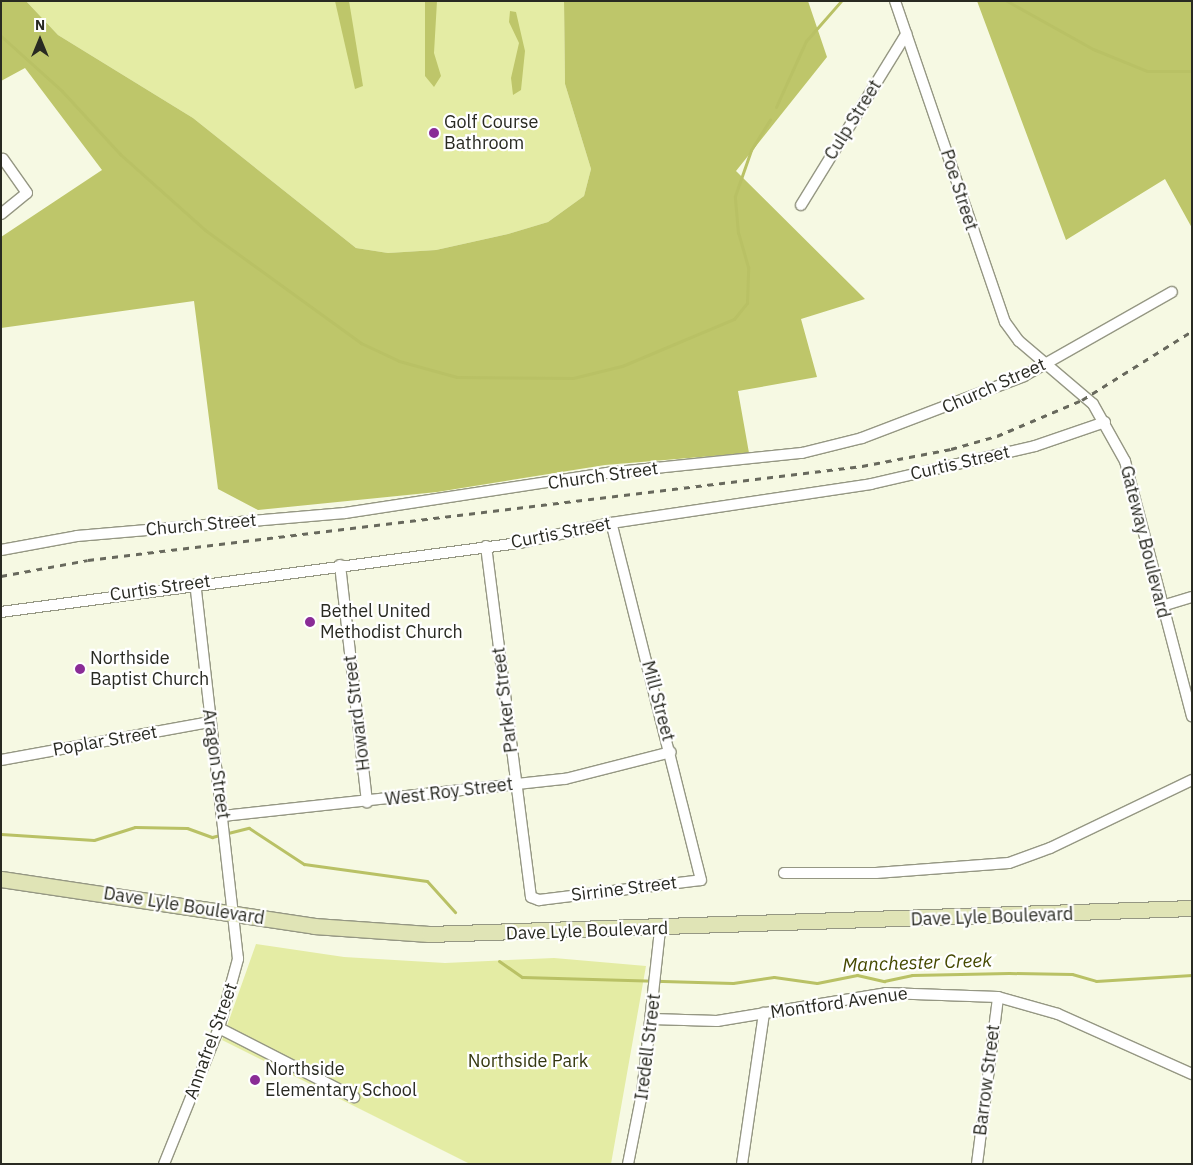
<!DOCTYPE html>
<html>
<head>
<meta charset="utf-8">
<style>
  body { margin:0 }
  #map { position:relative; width:1193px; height:1165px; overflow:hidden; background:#f6f9e3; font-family:"IBM Plex Sans",sans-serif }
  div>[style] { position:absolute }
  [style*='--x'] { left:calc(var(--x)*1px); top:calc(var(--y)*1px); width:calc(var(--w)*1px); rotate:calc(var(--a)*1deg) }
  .green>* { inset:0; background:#e4eca4 }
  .forest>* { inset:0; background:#bec66a }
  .stream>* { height:3px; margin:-1.5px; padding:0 1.5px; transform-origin:1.5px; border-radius:1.5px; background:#b9c165 }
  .roads { filter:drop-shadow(1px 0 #959783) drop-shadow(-1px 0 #959783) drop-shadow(0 1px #959783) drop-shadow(0 -1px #959783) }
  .minor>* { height:10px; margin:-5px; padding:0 5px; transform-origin:5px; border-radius:5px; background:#fff }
  .primary>* { height:15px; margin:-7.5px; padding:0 7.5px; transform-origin:7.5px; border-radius:7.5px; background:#e0e4b6 }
  .rail>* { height:3px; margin-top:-1.5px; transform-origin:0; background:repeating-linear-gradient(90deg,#68695d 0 6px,transparent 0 12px) }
  .dots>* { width:14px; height:14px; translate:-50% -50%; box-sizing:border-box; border:2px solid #fff; border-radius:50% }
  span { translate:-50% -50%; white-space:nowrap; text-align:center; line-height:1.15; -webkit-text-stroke:4.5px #fff; paint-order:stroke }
  .street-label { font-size:18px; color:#292a22 }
  .poi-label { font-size:18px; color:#292a22 }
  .left { translate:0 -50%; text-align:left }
  .park-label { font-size:18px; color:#353810 }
  .water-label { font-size:19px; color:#454900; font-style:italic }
  .frame { position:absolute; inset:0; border:2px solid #292a22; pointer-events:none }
  .north { position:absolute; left:15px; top:15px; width:50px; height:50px; -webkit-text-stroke:4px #fff; paint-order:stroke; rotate:0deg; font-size:14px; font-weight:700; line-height:20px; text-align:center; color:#292a22 }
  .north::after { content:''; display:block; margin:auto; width:18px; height:22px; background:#292a22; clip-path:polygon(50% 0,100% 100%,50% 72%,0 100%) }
</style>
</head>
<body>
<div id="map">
  <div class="green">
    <div style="clip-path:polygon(26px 1px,564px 1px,565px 84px,591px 169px,584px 196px,548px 222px,508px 234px,436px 250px,388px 253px,356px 248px,193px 118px,58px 35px)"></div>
    <div style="clip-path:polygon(256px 944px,344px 957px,445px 963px,554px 958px,646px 966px,611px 1164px,470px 1164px,222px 1040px)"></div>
  </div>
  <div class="forest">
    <div style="clip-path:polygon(1px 1px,26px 1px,58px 35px,193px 118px,356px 248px,388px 253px,436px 250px,508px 234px,548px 222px,584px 196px,591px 169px,565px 84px,564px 1px,808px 1px,827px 57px,736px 171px,865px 299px,801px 319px,817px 377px,738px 391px,749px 453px,605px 465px,437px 492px,258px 510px,218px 489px,194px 301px,1px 328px,1px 237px,102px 170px,25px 68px,1px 81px)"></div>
    <div style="clip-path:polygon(335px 1px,349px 1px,363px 86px,355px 89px)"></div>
    <div style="clip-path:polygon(425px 1px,437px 1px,434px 53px,441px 76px,434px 87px,425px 76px)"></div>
    <div style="clip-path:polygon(977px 1px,1192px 1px,1192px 228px,1165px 179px,1066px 240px)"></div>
    <div style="clip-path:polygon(510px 11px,516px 12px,525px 51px,521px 90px,513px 95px,511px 78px,519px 43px,509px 22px)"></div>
  </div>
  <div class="stream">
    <div style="--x:1007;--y:1;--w:98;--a:29.2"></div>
    <div style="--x:1093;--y:49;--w:58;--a:22.2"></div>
    <div style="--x:1147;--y:71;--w:45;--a:0"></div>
    <div style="--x:1;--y:36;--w:82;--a:42"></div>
    <div style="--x:62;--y:91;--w:86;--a:47.4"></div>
    <div style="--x:120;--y:154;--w:114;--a:41.8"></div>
    <div style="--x:205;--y:230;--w:193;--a:35.9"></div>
    <div style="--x:361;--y:343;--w:42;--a:25.3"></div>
    <div style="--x:399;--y:361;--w:60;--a:15.4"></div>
    <div style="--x:457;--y:377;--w:116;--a:0.5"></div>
    <div style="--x:573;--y:378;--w:50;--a:-13.8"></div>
    <div style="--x:622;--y:366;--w:121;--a:-22.8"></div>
    <div style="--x:734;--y:319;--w:21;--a:-51"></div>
    <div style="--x:747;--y:303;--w:36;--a:-88"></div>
    <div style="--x:748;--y:267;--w:35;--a:-106"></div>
    <div style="--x:738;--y:233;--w:37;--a:-95"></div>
    <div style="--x:735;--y:196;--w:49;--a:-70.8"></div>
    <div style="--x:751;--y:150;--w:36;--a:-58"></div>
    <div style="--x:776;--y:107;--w:72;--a:-65.6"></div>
    <div style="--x:806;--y:41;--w:53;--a:-48.8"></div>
    <div style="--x:1;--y:834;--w:93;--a:3.7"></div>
    <div style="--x:94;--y:840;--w:43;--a:-17.6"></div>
    <div style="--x:135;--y:827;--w:52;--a:1.1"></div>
    <div style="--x:187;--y:828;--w:27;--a:20"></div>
    <div style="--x:212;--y:837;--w:38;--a:-14"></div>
    <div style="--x:249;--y:828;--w:66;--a:33.2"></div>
    <div style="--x:304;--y:864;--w:124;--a:7.9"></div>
    <div style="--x:427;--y:881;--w:42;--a:47.9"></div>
    <div style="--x:499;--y:961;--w:28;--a:35"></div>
    <div style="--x:522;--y:977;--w:211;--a:1.6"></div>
    <div style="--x:733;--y:983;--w:41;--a:-8.3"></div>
    <div style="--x:774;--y:977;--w:43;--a:7.9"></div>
    <div style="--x:817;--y:983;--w:41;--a:-11.3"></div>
    <div style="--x:857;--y:975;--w:28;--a:13"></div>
    <div style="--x:884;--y:981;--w:29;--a:-12"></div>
    <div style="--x:912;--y:975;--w:97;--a:-1.2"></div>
    <div style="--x:1009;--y:973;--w:63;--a:0.9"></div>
    <div style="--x:1072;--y:974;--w:25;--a:16"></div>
    <div style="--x:1096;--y:981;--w:96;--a:-3.6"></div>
  </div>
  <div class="roads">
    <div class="minor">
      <div style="--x:895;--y:1;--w:339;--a:71.1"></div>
      <div style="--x:1005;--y:322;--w:24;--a:54"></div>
      <div style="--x:1019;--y:341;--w:97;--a:40.4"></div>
      <div style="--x:1093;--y:404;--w:65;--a:60.7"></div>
      <div style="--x:1125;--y:461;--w:264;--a:75.3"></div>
      <div style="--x:801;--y:205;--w:201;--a:-58.4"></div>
      <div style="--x:1;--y:214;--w:33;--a:-39"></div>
      <div style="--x:27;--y:193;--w:42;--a:-125.2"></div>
      <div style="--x:486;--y:546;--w:354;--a:82.7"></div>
      <div style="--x:531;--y:897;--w:9;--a:21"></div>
      <div style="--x:539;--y:900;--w:163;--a:-7"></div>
      <div style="--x:701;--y:880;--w:368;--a:-104.1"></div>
      <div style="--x:1;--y:550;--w:77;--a:-10.4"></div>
      <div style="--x:77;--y:536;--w:269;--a:-4.9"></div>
      <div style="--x:345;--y:513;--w:265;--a:-8.7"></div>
      <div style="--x:607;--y:473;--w:196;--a:-5.9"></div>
      <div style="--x:802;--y:453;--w:62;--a:-14"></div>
      <div style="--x:862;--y:438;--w:173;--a:-20.9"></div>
      <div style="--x:1024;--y:376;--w:170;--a:-29.6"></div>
      <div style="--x:340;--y:565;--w:239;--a:83.5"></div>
      <div style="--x:1162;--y:606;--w:31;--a:-17"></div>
      <div style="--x:1;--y:612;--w:523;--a:-7.59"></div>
      <div style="--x:519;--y:543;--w:94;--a:-12.3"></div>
      <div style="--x:611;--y:523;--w:263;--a:-8.5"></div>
      <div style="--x:871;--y:484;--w:168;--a:-13"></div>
      <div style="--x:1035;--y:446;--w:74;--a:-18.9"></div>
      <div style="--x:1;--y:760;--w:212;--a:-10.3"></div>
      <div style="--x:223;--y:816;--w:344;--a:-6.2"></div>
      <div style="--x:565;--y:779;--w:109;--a:-14.3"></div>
      <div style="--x:784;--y:873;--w:92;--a:0"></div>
      <div style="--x:876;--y:873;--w:133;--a:-4.3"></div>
      <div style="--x:1009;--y:863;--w:44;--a:-20.1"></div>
      <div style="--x:1050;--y:848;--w:157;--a:-25.6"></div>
      <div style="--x:652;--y:1019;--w:65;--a:1.8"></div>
      <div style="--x:717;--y:1021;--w:171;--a:-9.4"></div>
      <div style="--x:886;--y:993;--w:112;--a:2"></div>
      <div style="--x:998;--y:997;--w:62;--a:15.8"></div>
      <div style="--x:1058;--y:1014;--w:147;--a:24.1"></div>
      <div style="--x:219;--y:1028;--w:152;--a:27.1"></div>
      <div style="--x:164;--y:1164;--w:147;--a:-68"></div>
      <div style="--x:219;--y:1028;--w:72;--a:-74.6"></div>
      <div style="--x:238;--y:959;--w:377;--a:-96.5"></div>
      <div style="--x:628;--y:1164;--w:72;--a:-78.8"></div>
      <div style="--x:642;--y:1093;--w:165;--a:-83.7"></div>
      <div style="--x:742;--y:1164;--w:153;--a:-81.7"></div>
      <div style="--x:977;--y:1164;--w:168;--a:-82.8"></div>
    </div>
    <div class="primary">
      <div style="--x:1;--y:879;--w:317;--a:8.5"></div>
      <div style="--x:314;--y:926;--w:115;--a:4"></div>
      <div style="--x:429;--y:934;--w:763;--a:-1.95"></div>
    </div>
  </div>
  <div class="rail">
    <div style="--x:1;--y:576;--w:88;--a:-10.4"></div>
    <div style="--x:88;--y:560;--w:780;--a:-6.92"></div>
    <div style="--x:862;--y:466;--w:91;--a:-10.8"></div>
    <div style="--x:951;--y:449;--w:48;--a:-15.8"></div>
    <div style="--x:997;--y:436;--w:92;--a:-23"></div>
    <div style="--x:1082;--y:400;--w:130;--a:-32.1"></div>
  </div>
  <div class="dots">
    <div style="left:434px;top:133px;background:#8a2c96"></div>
    <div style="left:310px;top:622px;background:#8a2c96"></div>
    <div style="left:80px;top:669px;background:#8a2c96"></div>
    <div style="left:255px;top:1080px;background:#8a2c96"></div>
  </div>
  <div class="street-label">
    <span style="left:853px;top:120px;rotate:-58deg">Culp Street</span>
    <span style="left:959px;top:190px;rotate:72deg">Poe Street</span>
    <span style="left:994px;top:386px;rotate:-24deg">Church Street</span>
    <span style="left:960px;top:463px;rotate:-13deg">Curtis Street</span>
    <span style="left:603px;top:476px;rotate:-8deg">Church Street</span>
    <span style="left:201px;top:525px;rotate:-5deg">Church Street</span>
    <span style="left:561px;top:533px;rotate:-11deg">Curtis Street</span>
    <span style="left:1145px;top:542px;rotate:76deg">Gateway Boulevard</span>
    <span style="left:160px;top:588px;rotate:-8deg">Curtis Street</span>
    <span style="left:505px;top:700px;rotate:-97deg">Parker Street</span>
    <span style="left:658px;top:701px;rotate:75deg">Mill Street</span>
    <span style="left:357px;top:713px;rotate:-97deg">Howard Street</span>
    <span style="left:105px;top:741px;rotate:-10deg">Poplar Street</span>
    <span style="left:216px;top:764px;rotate:82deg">Aragon Street</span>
    <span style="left:449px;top:792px;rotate:-7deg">West Roy Street</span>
    <span style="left:624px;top:889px;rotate:-7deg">Sirrine Street</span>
    <span style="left:184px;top:906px;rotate:9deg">Dave Lyle Boulevard</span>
    <span style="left:992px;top:917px;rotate:-2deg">Dave Lyle Boulevard</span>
    <span style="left:587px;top:931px;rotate:-2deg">Dave Lyle Boulevard</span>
    <span style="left:839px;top:1003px;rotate:-8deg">Montford Avenue</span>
    <span style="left:211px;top:1041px;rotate:-70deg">Annafrel Street</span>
    <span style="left:648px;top:1047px;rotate:-83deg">Iredell Street</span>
    <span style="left:987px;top:1080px;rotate:-83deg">Barrow Street</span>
  </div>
  <div class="poi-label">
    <span class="left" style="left:444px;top:133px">Golf Course<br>Bathroom</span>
    <span class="left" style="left:320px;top:622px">Bethel United<br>Methodist Church</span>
    <span class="left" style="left:90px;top:669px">Northside<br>Baptist Church</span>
    <span class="left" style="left:265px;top:1080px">Northside<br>Elementary School</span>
  </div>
  <div class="park-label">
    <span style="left:528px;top:1061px">Northside Park</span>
  </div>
  <div class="water-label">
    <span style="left:917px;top:963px;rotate:-2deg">Manchester Creek</span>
  </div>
  <div class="frame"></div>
  <div class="north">N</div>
</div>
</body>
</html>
